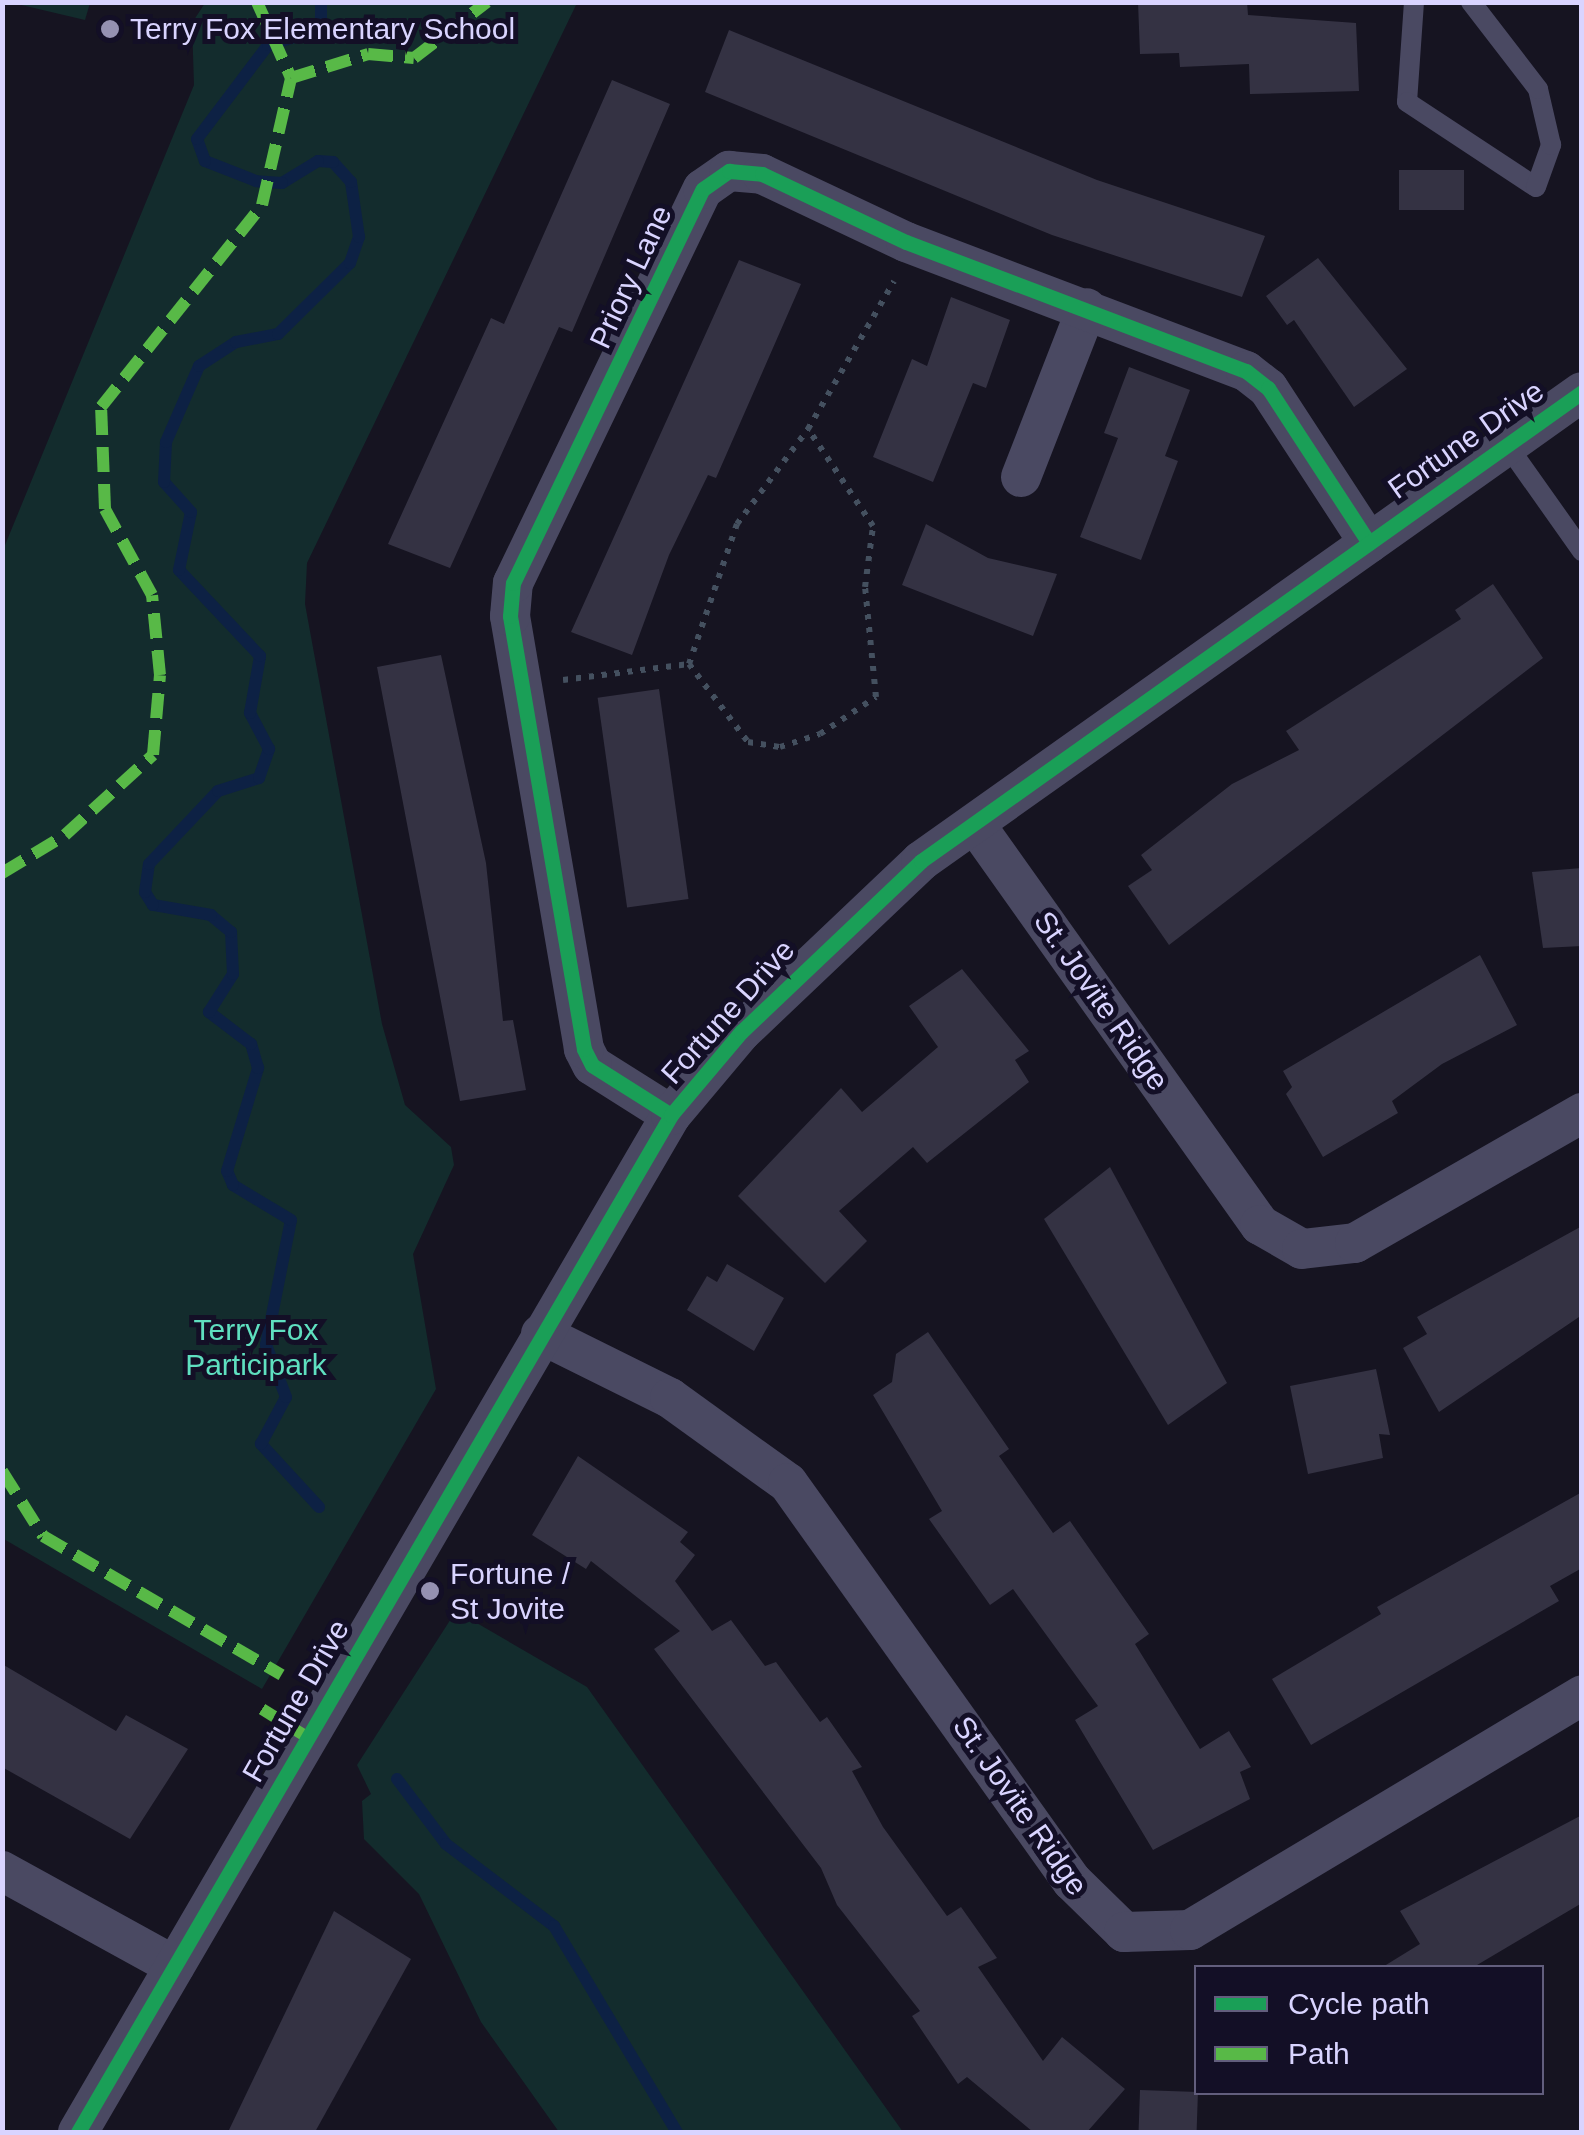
<!DOCTYPE html>
<html>
<head>
<meta charset="utf-8">
<style>
  body { margin:0 }
  #map { position:relative; width:1584px; height:2135px; overflow:hidden; background:#161421; font-family:Arial,sans-serif }
  div>[style] { position:absolute }
  [style*='--x'] { left:calc(var(--x)*1px); top:calc(var(--y)*1px); width:calc(var(--w)*1px); rotate:calc(var(--a)*1deg) }
  .green>* { inset:0; background:#132c2d }
  .stream>* { height:12px; margin:-6px; padding:0 6px; transform-origin:6px; border-radius:6px; background:#0d2144 }
  .building>* { inset:0; background:#343243; transform-origin:0 0 }
  .path>* { height:6px; margin-top:-3px; transform-origin:0; background:repeating-linear-gradient(90deg,#44505f 0 5px,transparent 0 13px) }
  .lane>* { height:20px; margin:-10px; padding:0 10px; transform-origin:10px; border-radius:10px; background:#4a4962 }
  .street>* { height:40px; margin:-20px; padding:0 20px; transform-origin:20px; border-radius:20px; background:#4a4962 }
  .quiet>* { height:12px; margin-top:-6px; transform-origin:0; background:repeating-linear-gradient(90deg,#58b947 0 25px,transparent 0 37px) }
  .cycleway>* { height:15px; margin:-7.5px; padding:0 7.5px; transform-origin:7.5px; border-radius:7.5px; background:#1a9f57 }
  .dots>* { width:28px; height:28px; translate:-50% -50%; box-sizing:border-box; border:5px solid #130f26; border-radius:50% }
  span { translate:-50% -50%; white-space:nowrap; text-align:center; line-height:1.15; -webkit-text-stroke:10px #130f26; paint-order:stroke }
  .poi-label { font-size:30px; color:#d9d4ff }
  .left { translate:0 -50%; text-align:left }
  .street-label { font-size:30px; color:#d9d4ff }
  .park-label { font-size:30px; color:#5fe0c0 }
  .frame { position:absolute; inset:0; border:5px solid #d9d4ff; pointer-events:none }
  .legend { position:absolute; left:1194px; top:1965px; width:350px; height:130px; box-sizing:border-box; background:#130f26; border:2px solid #625e7d; margin:0; padding:12px 18px; list-style:none; font-size:30px; color:#d9d4ff }
  .legend li { display:flex; align-items:center; gap:20px; height:50px }
  .legend b { width:50px; border:2px solid #625e7d }
</style>
</head>
<body>
<div id="map">
  <div class="green">
    <div style="clip-path:polygon(13px 3px,90px 3px,85px 20px)"></div>
    <div style="clip-path:polygon(205px 3px,577px 3px,307px 563px,305px 604px,382px 1024px,405px 1105px,451px 1147px,454px 1165px,413px 1254px,436px 1389px,262px 1689px,2px 1538px,3px 550px,194px 85px,192px 23px)"></div>
    <div style="clip-path:polygon(456px 1611px,587px 1687px,903px 2132px,559px 2132px,481px 2022px,419px 1894px,364px 1839px,362px 1801px,371px 1794px,357px 1765px)"></div>
  </div>
  <div class="stream">
    <div style="--x:319;--y:1507;--w:86;--a:-132.6"></div>
    <div style="--x:261;--y:1444;--w:53;--a:-62"></div>
    <div style="--x:286;--y:1397;--w:56;--a:-111"></div>
    <div style="--x:266;--y:1345;--w:127;--a:-78.7"></div>
    <div style="--x:291;--y:1220;--w:68;--a:-148.9"></div>
    <div style="--x:233;--y:1185;--w:15;--a:-113"></div>
    <div style="--x:227;--y:1171;--w:108;--a:-73.2"></div>
    <div style="--x:258;--y:1068;--w:25;--a:-106"></div>
    <div style="--x:251;--y:1044;--w:53;--a:-142.7"></div>
    <div style="--x:209;--y:1012;--w:45;--a:-57.7"></div>
    <div style="--x:233;--y:974;--w:42;--a:-92.7"></div>
    <div style="--x:231;--y:932;--w:26;--a:-140"></div>
    <div style="--x:211;--y:915;--w:59;--a:-170.2"></div>
    <div style="--x:153;--y:905;--w:15;--a:-122"></div>
    <div style="--x:145;--y:892;--w:28;--a:-82"></div>
    <div style="--x:149;--y:864;--w:100;--a:-46.6"></div>
    <div style="--x:218;--y:791;--w:43;--a:-17.6"></div>
    <div style="--x:259;--y:778;--w:31;--a:-71"></div>
    <div style="--x:269;--y:749;--w:41;--a:-117.8"></div>
    <div style="--x:250;--y:713;--w:58;--a:-80"></div>
    <div style="--x:260;--y:656;--w:118;--a:-133.3"></div>
    <div style="--x:179;--y:570;--w:59;--a:-78.3"></div>
    <div style="--x:191;--y:512;--w:40;--a:-132"></div>
    <div style="--x:164;--y:482;--w:40;--a:-87.1"></div>
    <div style="--x:166;--y:442;--w:83;--a:-66.5"></div>
    <div style="--x:199;--y:366;--w:44;--a:-33"></div>
    <div style="--x:236;--y:342;--w:43;--a:-10.8"></div>
    <div style="--x:278;--y:334;--w:101;--a:-44.6"></div>
    <div style="--x:350;--y:263;--w:28;--a:-71"></div>
    <div style="--x:359;--y:237;--w:56;--a:-98.3"></div>
    <div style="--x:351;--y:182;--w:27;--a:-132"></div>
    <div style="--x:333;--y:162;--w:15;--a:-176"></div>
    <div style="--x:318;--y:161;--w:42;--a:148.6"></div>
    <div style="--x:282;--y:183;--w:26;--a:-176"></div>
    <div style="--x:256;--y:181;--w:55;--a:-158.6"></div>
    <div style="--x:205;--y:161;--w:23;--a:-110"></div>
    <div style="--x:197;--y:139;--w:118;--a:-52.9"></div>
    <div style="--x:268;--y:45;--w:55;--a:-16.8"></div>
    <div style="--x:321;--y:29;--w:27;--a:-90"></div>
    <div style="--x:397;--y:1779;--w:81;--a:53"></div>
    <div style="--x:446;--y:1844;--w:136;--a:37.2"></div>
    <div style="--x:554;--y:1926;--w:240;--a:59.2"></div>
  </div>
  <div class="building">
    <div style="clip-path:polygon(1138px 2px,1247px 2px,1248px 15px,1356px 23px,1359px 91px,1250px 94px,1249px 64px,1180px 67px,1179px 53px,1140px 54px)"></div>
    <div style="clip-path:polygon(729px 30px,1097px 180px,1265px 236px,1242px 297px,1052px 235px,705px 92px)"></div>
    <div style="clip-path:polygon(612px 80px,670px 104px,572px 332px,559px 327px,450px 568px,388px 544px,491px 318px,504px 324px)"></div>
    <div style="left:1399px;top:170px;width:65px;height:40px"></div>
    <div style="clip-path:polygon(1318px 258px,1407px 369px,1354px 407px,1294px 320px,1287px 325px,1266px 296px)"></div>
    <div style="clip-path:polygon(739px 260px,801px 284px,716px 478px,708px 475px,669px 555px,632px 655px,571px 632px)"></div>
    <div style="clip-path:polygon(951px 297px,1010px 320px,986px 388px,973px 383px,933px 482px,873px 457px,912px 359px,927px 366px)"></div>
    <div style="clip-path:polygon(1129px 367px,1190px 390px,1165px 456px,1178px 461px,1141px 560px,1080px 537px,1118px 438px,1104px 433px)"></div>
    <div style="clip-path:polygon(926px 524px,988px 558px,1057px 574px,1033px 636px,902px 585px)"></div>
    <div style="clip-path:polygon(1493px 584px,1543px 658px,1169px 945px,1128px 886px,1152px 870px,1141px 855px,1232px 784px,1299px 750px,1286px 731px,1461px 619px,1455px 610px)"></div>
    <div style="clip-path:polygon(441px 655px,486px 863px,503px 1021px,513px 1020px,526px 1090px,460px 1101px,377px 667px)"></div>
    <div style="left:659px;top:689px;width:212px;height:62px;rotate:82deg"></div>
    <div style="clip-path:polygon(1582px 868px,1582px 946px,1543px 948px,1532px 872px)"></div>
    <div style="clip-path:polygon(1480px 955px,1517px 1025px,1442px 1064px,1392px 1101px,1398px 1113px,1323px 1157px,1286px 1094px,1292px 1087px,1283px 1071px)"></div>
    <div style="clip-path:polygon(962px 969px,1029px 1051px,1015px 1060px,1029px 1082px,927px 1163px,913px 1147px,839px 1211px,867px 1241px,825px 1283px,738px 1196px,841px 1088px,862px 1112px,938px 1047px,909px 1006px)"></div>
    <div style="clip-path:polygon(1110px 1167px,1227px 1383px,1168px 1425px,1044px 1219px)"></div>
    <div style="clip-path:polygon(1582px 1226px,1582px 1315px,1439px 1412px,1403px 1348px,1427px 1334px,1417px 1317px)"></div>
    <div style="clip-path:polygon(727px 1264px,784px 1298px,754px 1351px,687px 1310px,707px 1276px,717px 1282px)"></div>
    <div style="clip-path:polygon(928px 1332px,1009px 1449px,999px 1456px,1053px 1533px,1070px 1521px,1149px 1634px,1135px 1644px,1200px 1749px,1229px 1731px,1251px 1767px,1240px 1772px,1250px 1799px,1153px 1850px,1075px 1720px,1098px 1706px,1013px 1589px,990px 1605px,929px 1519px,942px 1511px,873px 1395px,892px 1382px,896px 1354px)"></div>
    <div style="clip-path:polygon(1376px 1369px,1390px 1435px,1379px 1434px,1383px 1458px,1308px 1474px,1290px 1386px)"></div>
    <div style="clip-path:polygon(578px 1456px,688px 1532px,680px 1542px,695px 1555px,675px 1581px,712px 1631px,731px 1620px,765px 1666px,776px 1662px,820px 1722px,827px 1717px,862px 1767px,852px 1771px,883px 1827px,947px 1916px,961px 1907px,997px 1958px,978px 1967px,1043px 2061px,1062px 2037px,1125px 2089px,1087px 2132px,1033px 2132px,967px 2077px,958px 2084px,912px 2016px,920px 2011px,837px 1905px,821px 1868px,654px 1649px,680px 1631px,591px 1561px,586px 1569px,532px 1535px)"></div>
    <div style="clip-path:polygon(1582px 1492px,1582px 1568px,1550px 1586px,1559px 1601px,1311px 1745px,1272px 1679px,1381px 1614px,1377px 1607px)"></div>
    <div style="clip-path:polygon(2px 1664px,116px 1731px,126px 1715px,188px 1749px,130px 1839px,2px 1767px)"></div>
    <div style="clip-path:polygon(1582px 1815px,1582px 1903px,1472px 1968px,1381px 1968px,1420px 1944px,1400px 1911px)"></div>
    <div style="clip-path:polygon(334px 1911px,411px 1959px,315px 2132px,228px 2132px)"></div>
    <div style="left:1140px;top:2090px;width:58px;height:42px;rotate:2deg"></div>
  </div>
  <div class="path">
    <div style="--x:689;--y:664;--w:98;--a:52.9"></div>
    <div style="--x:748;--y:742;--w:32;--a:9"></div>
    <div style="--x:780;--y:747;--w:42;--a:-18"></div>
    <div style="--x:820;--y:734;--w:67;--a:-33.5"></div>
    <div style="--x:876;--y:697;--w:111;--a:-95.7"></div>
    <div style="--x:865;--y:587;--w:62;--a:-82.5"></div>
    <div style="--x:873;--y:526;--w:117;--a:-123.8"></div>
    <div style="--x:563;--y:680;--w:127;--a:-7.2"></div>
    <div style="--x:689;--y:664;--w:148;--a:-71.1"></div>
    <div style="--x:737;--y:524;--w:119;--a:-53.2"></div>
    <div style="--x:808;--y:429;--w:171;--a:-59.8"></div>
  </div>
  <div class="lane">
    <div style="--x:1414;--y:2;--w:100;--a:94"></div>
    <div style="--x:1407;--y:102;--w:154;--a:33.4"></div>
    <div style="--x:1536;--y:187;--w:45;--a:-70.3"></div>
    <div style="--x:1551;--y:145;--w:57;--a:-103.1"></div>
    <div style="--x:1538;--y:89;--w:110;--a:-127.6"></div>
    <div style="--x:1507;--y:445;--w:130;--a:54.7"></div>
  </div>
  <div class="street">
    <div style="--x:1021;--y:477;--w:181;--a:-68.7"></div>
    <div style="--x:975;--y:824;--w:492;--a:54.6"></div>
    <div style="--x:1260;--y:1225;--w:48;--a:29.7"></div>
    <div style="--x:1302;--y:1249;--w:53;--a:-6.5"></div>
    <div style="--x:1355;--y:1243;--w:262;--a:-29.8"></div>
    <div style="--x:671;--y:1115;--w:93;--a:-147.7"></div>
    <div style="--x:592;--y:1065;--w:18;--a:-117"></div>
    <div style="--x:584;--y:1049;--w:439;--a:-99.7"></div>
    <div style="--x:510;--y:616;--w:33;--a:-85"></div>
    <div style="--x:513;--y:583;--w:437;--a:-64.3"></div>
    <div style="--x:703;--y:189;--w:32;--a:-35"></div>
    <div style="--x:729;--y:171;--w:33;--a:5"></div>
    <div style="--x:762;--y:174;--w:159;--a:25.3"></div>
    <div style="--x:906;--y:242;--w:364;--a:20.8"></div>
    <div style="--x:1246;--y:371;--w:28;--a:38"></div>
    <div style="--x:1268;--y:388;--w:185;--a:56.9"></div>
    <div style="--x:541;--y:1334;--w:144;--a:26.4"></div>
    <div style="--x:670;--y:1398;--w:145;--a:35.8"></div>
    <div style="--x:788;--y:1483;--w:489;--a:54.5"></div>
    <div style="--x:1072;--y:1881;--w:73;--a:44.4"></div>
    <div style="--x:1124;--y:1932;--w:66;--a:-1.7"></div>
    <div style="--x:1190;--y:1930;--w:457;--a:-30.9"></div>
    <div style="--x:2;--y:1871;--w:197;--a:28.8"></div>
    <div style="--x:78;--y:2132;--w:1177;--a:-59.75"></div>
    <div style="--x:671;--y:1115;--w:109;--a:-49.9"></div>
    <div style="--x:741;--y:1032;--w:248;--a:-43.5"></div>
    <div style="--x:921;--y:861;--w:810;--a:-35.36"></div>
  </div>
  <div class="quiet">
    <div style="--x:257;--y:2;--w:83;--a:65.9"></div>
    <div style="--x:2;--y:873;--w:74;--a:-31.1"></div>
    <div style="--x:65;--y:835;--w:119;--a:-42.3"></div>
    <div style="--x:153;--y:755;--w:80;--a:-85"></div>
    <div style="--x:160;--y:675;--w:80;--a:-95.7"></div>
    <div style="--x:152;--y:595;--w:98;--a:-118.7"></div>
    <div style="--x:105;--y:509;--w:102;--a:-92.2"></div>
    <div style="--x:101;--y:407;--w:258;--a:-51.4"></div>
    <div style="--x:262;--y:205;--w:130;--a:-77.1"></div>
    <div style="--x:291;--y:78;--w:81;--a:-17.3"></div>
    <div style="--x:368;--y:54;--w:46;--a:5"></div>
    <div style="--x:414;--y:58;--w:92;--a:-37.5"></div>
    <div style="--x:2;--y:1471;--w:77;--a:57.8"></div>
    <div style="--x:43;--y:1536;--w:276;--a:30.2"></div>
    <div style="--x:262;--y:1709;--w:53;--a:31.9"></div>
  </div>
  <div class="cycleway">
    <div style="--x:671;--y:1115;--w:93;--a:-147.7"></div>
    <div style="--x:592;--y:1065;--w:18;--a:-117"></div>
    <div style="--x:584;--y:1049;--w:439;--a:-99.7"></div>
    <div style="--x:510;--y:616;--w:33;--a:-85"></div>
    <div style="--x:513;--y:583;--w:437;--a:-64.3"></div>
    <div style="--x:703;--y:189;--w:32;--a:-35"></div>
    <div style="--x:729;--y:171;--w:33;--a:5"></div>
    <div style="--x:762;--y:174;--w:159;--a:25.3"></div>
    <div style="--x:906;--y:242;--w:364;--a:20.8"></div>
    <div style="--x:1246;--y:371;--w:28;--a:38"></div>
    <div style="--x:1268;--y:388;--w:185;--a:56.9"></div>
    <div style="--x:78;--y:2132;--w:1177;--a:-59.75"></div>
    <div style="--x:671;--y:1115;--w:109;--a:-49.9"></div>
    <div style="--x:741;--y:1032;--w:248;--a:-43.5"></div>
    <div style="--x:921;--y:861;--w:810;--a:-35.36"></div>
  </div>
  <div class="dots">
    <div style="left:110px;top:29px;background:#9591b1"></div>
    <div style="left:430px;top:1591px;background:#9591b1"></div>
  </div>
  <div class="poi-label">
    <span class="left" style="left:130px;top:29px">Terry Fox Elementary School</span>
    <span class="left" style="left:450px;top:1591px">Fortune /<br>St Jovite</span>
  </div>
  <div class="street-label">
    <span style="left:631px;top:277px;rotate:-65deg">Priory Lane</span>
    <span style="left:1466px;top:440px;rotate:-35deg">Fortune Drive</span>
    <span style="left:1101px;top:1001px;rotate:55deg">St. Jovite Ridge</span>
    <span style="left:728px;top:1012px;rotate:-48deg">Fortune Drive</span>
    <span style="left:296px;top:1701px;rotate:-60deg">Fortune Drive</span>
    <span style="left:1020px;top:1806px;rotate:55deg">St. Jovite Ridge</span>
  </div>
  <div class="park-label">
    <span style="left:256px;top:1347px">Terry Fox<br>Participark</span>
  </div>
  <div class="frame"></div>
  <ul class="legend">
  <li><b style="height:12px;background:#1a9f57"></b>Cycle path</li>
  <li><b style="height:12px;background:#58b947"></b>Path</li>
  </ul>
</div>
</body>
</html>
